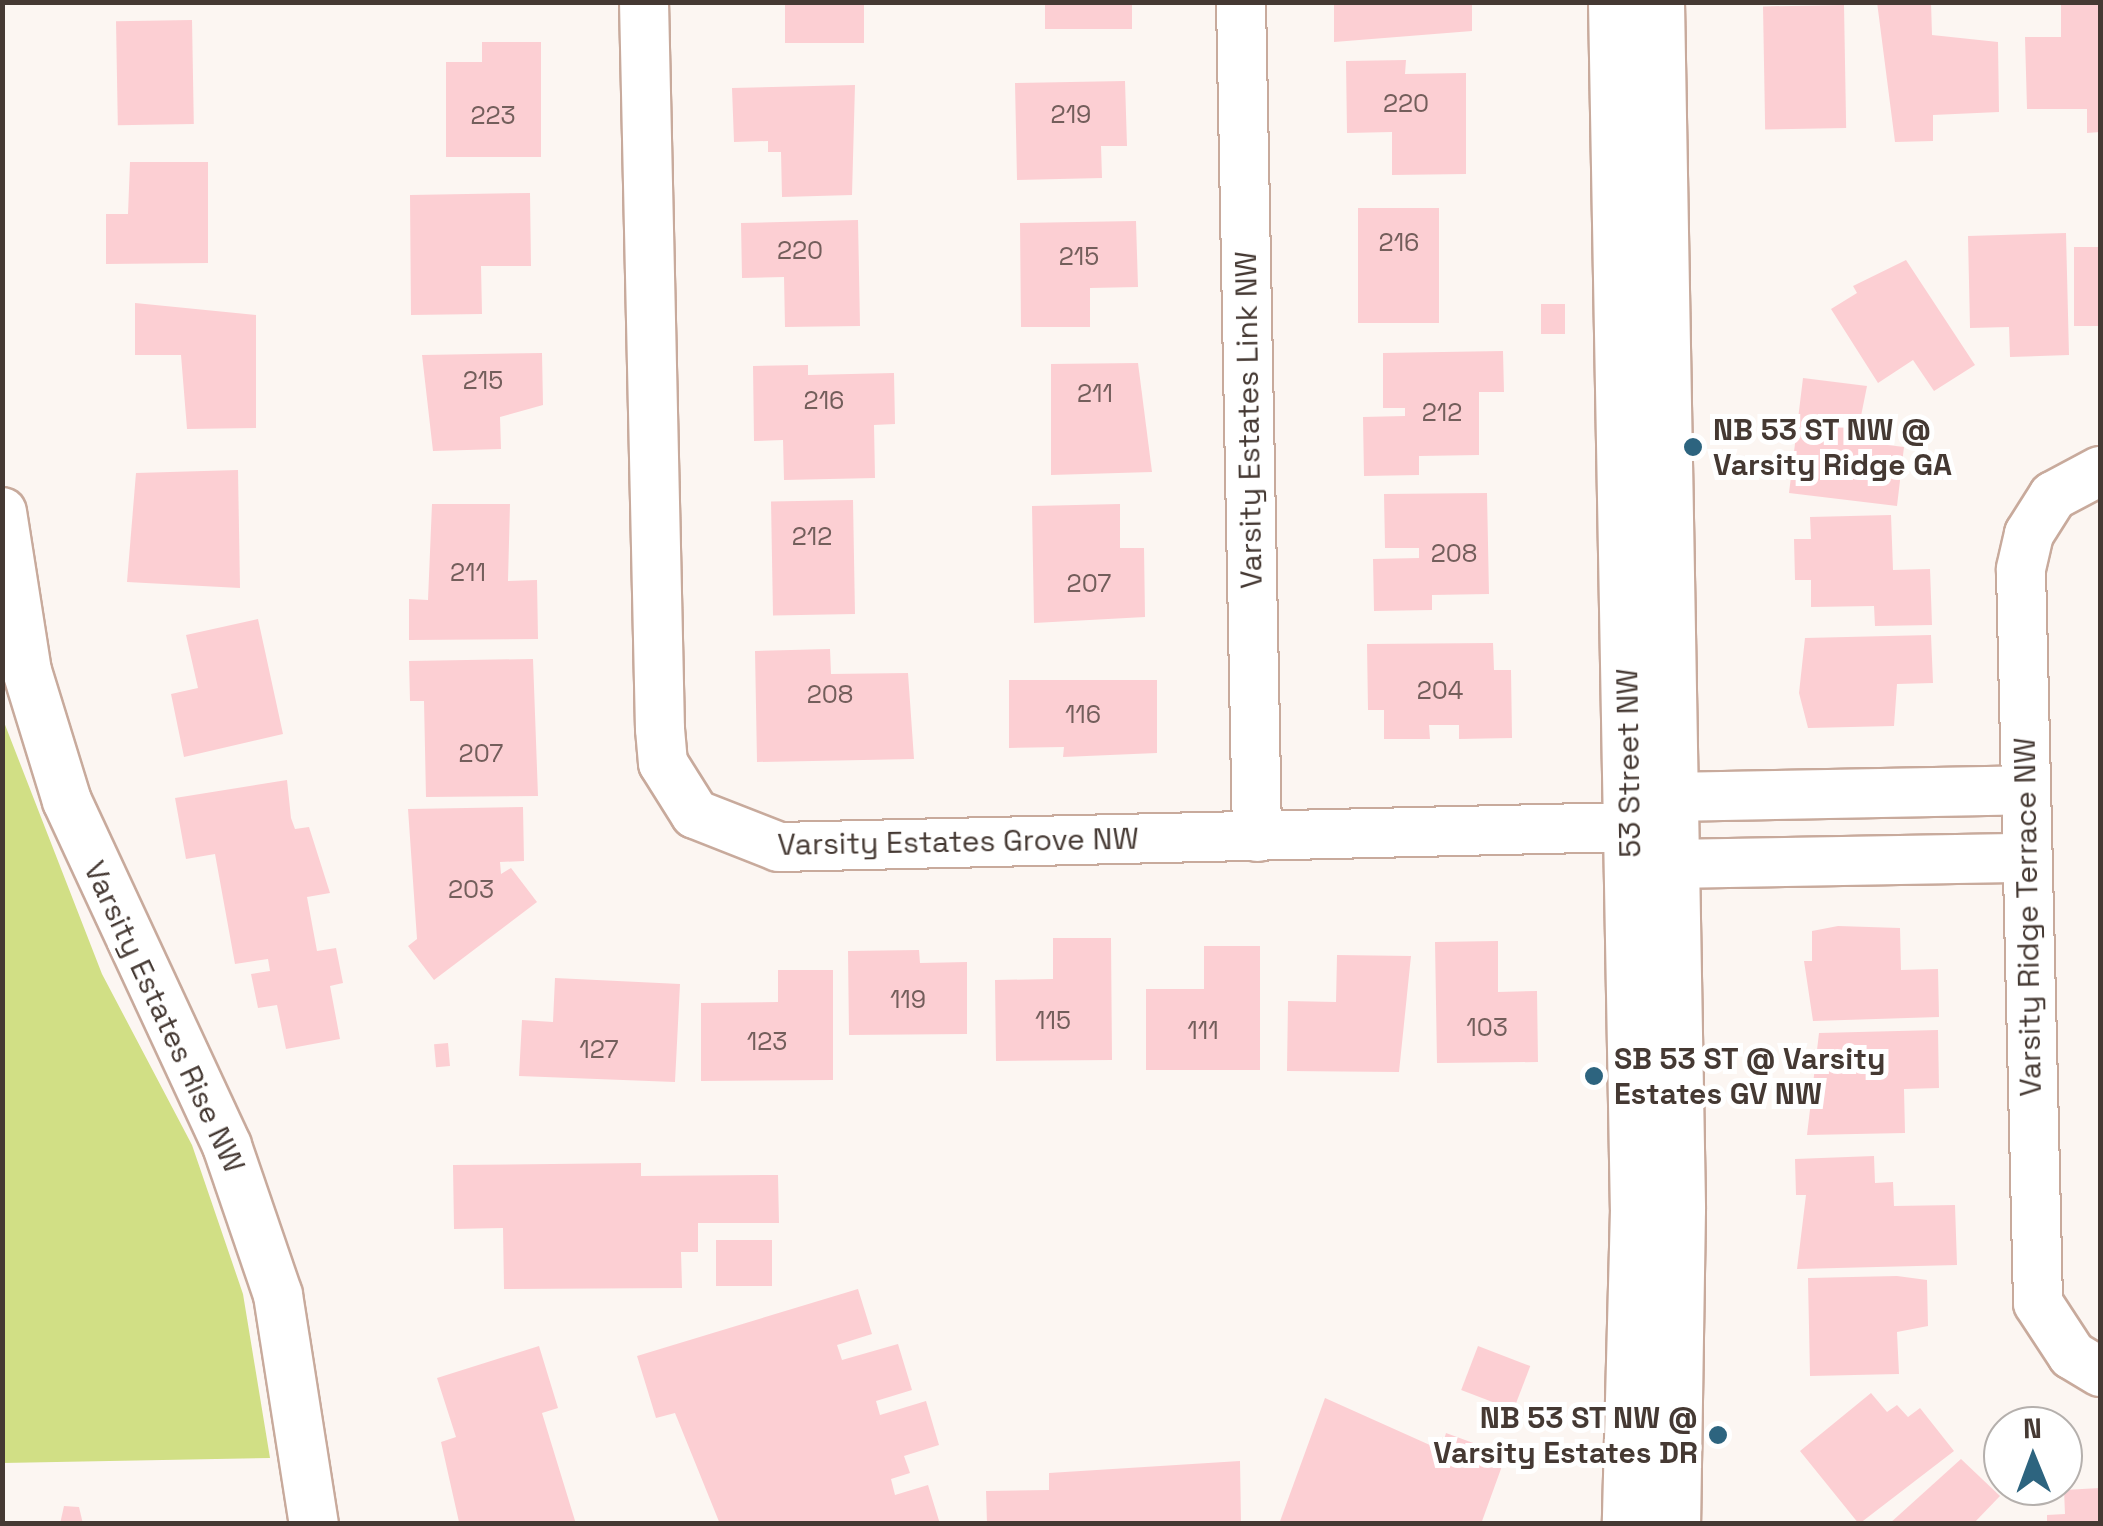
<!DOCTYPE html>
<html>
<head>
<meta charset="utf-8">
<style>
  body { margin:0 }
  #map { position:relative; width:2103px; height:1526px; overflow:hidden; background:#fcf6f2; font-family:"Space Grotesk",sans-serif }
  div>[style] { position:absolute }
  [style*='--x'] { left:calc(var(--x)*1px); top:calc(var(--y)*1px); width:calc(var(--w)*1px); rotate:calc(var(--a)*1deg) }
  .green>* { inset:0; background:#d1df85 }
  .building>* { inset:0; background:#fccfd3; transform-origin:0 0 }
  .roads { filter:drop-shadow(2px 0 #c8aa9c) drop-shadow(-2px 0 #c8aa9c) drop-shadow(0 2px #c8aa9c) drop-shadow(0 -2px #c8aa9c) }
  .street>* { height:48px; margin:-24px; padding:0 24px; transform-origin:24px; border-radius:24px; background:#fff }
  .secondary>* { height:55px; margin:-27.5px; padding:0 27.5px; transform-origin:27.5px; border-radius:27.5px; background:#fff }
  .dots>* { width:28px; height:28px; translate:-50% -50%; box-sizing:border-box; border:5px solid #fff; border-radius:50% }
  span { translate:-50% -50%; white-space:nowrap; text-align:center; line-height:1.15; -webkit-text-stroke:10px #fff; paint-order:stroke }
  .number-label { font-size:25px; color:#735e5b }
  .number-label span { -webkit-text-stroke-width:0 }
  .street-label { font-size:30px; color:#453933 }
  .poi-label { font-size:30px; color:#453933; font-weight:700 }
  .left { translate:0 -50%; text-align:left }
  .right { translate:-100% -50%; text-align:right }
  .frame { position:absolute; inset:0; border:5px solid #453933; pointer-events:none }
  .north { position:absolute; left:1983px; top:1406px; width:100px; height:100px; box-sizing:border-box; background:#fff; border:2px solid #b5b0ad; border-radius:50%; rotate:359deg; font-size:28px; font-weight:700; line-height:40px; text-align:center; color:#453933 }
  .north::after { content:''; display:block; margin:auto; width:35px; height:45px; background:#2d647f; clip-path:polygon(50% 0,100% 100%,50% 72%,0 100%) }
</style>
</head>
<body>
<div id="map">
  <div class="green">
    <div style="clip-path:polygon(2px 717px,102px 974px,192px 1145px,243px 1294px,270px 1458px,3px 1463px)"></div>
  </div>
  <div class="building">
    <div style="left:785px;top:2px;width:79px;height:41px"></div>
    <div style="left:1045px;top:2px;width:87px;height:27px"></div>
    <div style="clip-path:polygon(1334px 2px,1472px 2px,1472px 31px,1334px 42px)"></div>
    <div style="clip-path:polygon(1877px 2px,1931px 2px,1932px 35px,1998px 42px,1999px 112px,1933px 115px,1933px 141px,1895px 142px)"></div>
    <div style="clip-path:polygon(2061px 2px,2100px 2px,2100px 132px,2087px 133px,2087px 109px,2027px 109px,2025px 37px,2061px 37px)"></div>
    <div style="left:1844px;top:5px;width:123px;height:81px;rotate:89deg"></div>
    <div style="left:192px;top:20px;width:104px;height:76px;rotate:89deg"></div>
    <div style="clip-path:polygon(482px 42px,541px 42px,541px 157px,446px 157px,446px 62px,482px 62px)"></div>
    <div style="clip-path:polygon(1406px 60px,1405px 74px,1466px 73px,1466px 174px,1392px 175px,1392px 132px,1347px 133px,1346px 61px)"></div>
    <div style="clip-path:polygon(1125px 81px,1127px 146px,1101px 146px,1102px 178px,1017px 180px,1015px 83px)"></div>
    <div style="clip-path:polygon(855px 85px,852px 195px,782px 197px,781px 152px,768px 152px,768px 141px,734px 142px,732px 88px)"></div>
    <div style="clip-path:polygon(130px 162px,208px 162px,208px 263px,106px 264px,106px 214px,128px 214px)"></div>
    <div style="clip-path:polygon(530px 193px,531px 266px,481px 266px,482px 314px,411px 315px,410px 195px)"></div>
    <div style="left:1439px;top:208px;width:115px;height:81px;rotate:90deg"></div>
    <div style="clip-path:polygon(858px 220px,860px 326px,785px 327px,784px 277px,742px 278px,741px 223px)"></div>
    <div style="clip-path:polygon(1136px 221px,1138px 287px,1090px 288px,1090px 327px,1021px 327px,1020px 223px)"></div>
    <div style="clip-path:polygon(2066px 233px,2069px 355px,2010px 357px,2009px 327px,1970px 328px,1968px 236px)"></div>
    <div style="left:2100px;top:247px;width:79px;height:26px;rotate:90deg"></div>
    <div style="clip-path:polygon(1906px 260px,1975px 365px,1934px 391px,1913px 360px,1878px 383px,1831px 309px,1857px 293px,1853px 286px)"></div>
    <div style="clip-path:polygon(135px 303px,256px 315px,256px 428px,187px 429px,181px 355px,135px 355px)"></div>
    <div style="left:1541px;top:304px;width:24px;height:30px"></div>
    <div style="clip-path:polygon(1503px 351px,1504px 392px,1479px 392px,1479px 455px,1419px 456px,1419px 475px,1364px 476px,1363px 417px,1405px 416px,1405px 408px,1383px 408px,1383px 353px)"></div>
    <div style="clip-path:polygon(542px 353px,543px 405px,500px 417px,501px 449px,433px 451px,422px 355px)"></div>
    <div style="clip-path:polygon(1138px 363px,1152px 472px,1051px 475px,1051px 364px)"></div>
    <div style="clip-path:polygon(808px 365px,808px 375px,894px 373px,895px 424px,874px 425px,875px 478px,784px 480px,783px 440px,754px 441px,753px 366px)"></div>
    <div style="clip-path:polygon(1803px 378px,1867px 386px,1856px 441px,1904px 447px,1897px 506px,1789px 493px)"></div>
    <div style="clip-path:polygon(238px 470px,240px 588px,127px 582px,136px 473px)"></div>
    <div style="clip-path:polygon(1487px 493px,1489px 594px,1432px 595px,1432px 610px,1374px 611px,1373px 559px,1419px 558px,1419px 548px,1385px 548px,1384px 494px)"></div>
    <div style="left:853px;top:500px;width:114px;height:82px;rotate:89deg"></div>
    <div style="clip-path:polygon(432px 504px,510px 504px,508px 581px,537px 580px,538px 639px,409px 640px,409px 599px,428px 600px)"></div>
    <div style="clip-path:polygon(1120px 504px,1120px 548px,1144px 548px,1145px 617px,1034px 623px,1032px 506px)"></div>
    <div style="clip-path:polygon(1891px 515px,1893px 570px,1930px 569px,1932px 625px,1875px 626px,1874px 606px,1811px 607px,1811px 580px,1795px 580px,1794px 539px,1811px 539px,1810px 517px)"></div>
    <div style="clip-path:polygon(258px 619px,283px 734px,184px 757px,171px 694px,198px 688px,186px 635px)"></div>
    <div style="clip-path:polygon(1931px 635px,1933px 683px,1897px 684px,1894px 726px,1808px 728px,1799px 693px,1805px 638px)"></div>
    <div style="clip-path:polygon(1493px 643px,1494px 670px,1511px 670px,1512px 738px,1459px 739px,1459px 725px,1429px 725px,1430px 739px,1384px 739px,1384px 710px,1368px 710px,1367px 644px)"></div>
    <div style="clip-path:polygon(830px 649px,831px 674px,908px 673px,914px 759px,757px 762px,755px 651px)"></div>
    <div style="clip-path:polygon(533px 659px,538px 796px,426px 797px,424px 701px,410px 701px,409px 661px)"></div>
    <div style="clip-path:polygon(1009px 680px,1157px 680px,1157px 753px,1063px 757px,1064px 747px,1009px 748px)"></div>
    <div style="clip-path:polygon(287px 780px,291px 818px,295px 829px,309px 827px,330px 893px,307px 897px,317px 951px,336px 948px,343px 983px,330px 986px,340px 1039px,286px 1049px,277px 1005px,258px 1008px,251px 974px,270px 971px,268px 959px,235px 964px,215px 854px,186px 859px,175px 798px)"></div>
    <div style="clip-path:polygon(523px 807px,524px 861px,500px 862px,501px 874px,511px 868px,537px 902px,434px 980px,408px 946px,417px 939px,408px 809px)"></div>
    <div style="clip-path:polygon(1838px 926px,1900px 928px,1901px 970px,1938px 969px,1939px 1017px,1813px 1021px,1804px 961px,1812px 961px,1812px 931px)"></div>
    <div style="clip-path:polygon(1053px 938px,1111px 938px,1112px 1060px,996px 1061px,995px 980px,1053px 979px)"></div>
    <div style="clip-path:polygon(1498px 941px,1498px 992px,1537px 991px,1538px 1062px,1437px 1063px,1435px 942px)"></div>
    <div style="clip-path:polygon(1204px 946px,1260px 946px,1260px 1070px,1146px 1070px,1146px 989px,1204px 989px)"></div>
    <div style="clip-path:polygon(919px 950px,920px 963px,967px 962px,967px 1034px,849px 1035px,848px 951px)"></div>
    <div style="clip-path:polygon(1337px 955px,1411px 956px,1399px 1072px,1287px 1071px,1288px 1001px,1336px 1002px)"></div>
    <div style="clip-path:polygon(778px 970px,833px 970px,833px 1080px,701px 1081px,701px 1003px,778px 1002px)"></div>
    <div style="clip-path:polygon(555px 978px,680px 984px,675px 1082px,519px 1076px,522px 1020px,553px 1022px)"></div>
    <div style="clip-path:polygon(1938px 1030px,1939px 1088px,1904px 1089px,1905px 1133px,1807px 1135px,1819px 1033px)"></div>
    <div style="left:448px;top:1043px;width:23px;height:14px;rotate:85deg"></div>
    <div style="clip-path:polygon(1874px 1156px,1875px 1183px,1893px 1182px,1894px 1206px,1955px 1205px,1957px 1265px,1797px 1269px,1806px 1195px,1796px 1195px,1795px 1159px)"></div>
    <div style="clip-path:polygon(641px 1163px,641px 1176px,778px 1175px,779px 1223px,698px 1223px,698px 1252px,681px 1252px,682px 1288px,504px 1289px,503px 1228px,454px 1229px,453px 1165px)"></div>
    <div style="left:716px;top:1240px;width:56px;height:46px"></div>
    <div style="clip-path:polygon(1897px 1276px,1927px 1280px,1928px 1326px,1897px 1332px,1899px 1374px,1810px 1376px,1808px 1278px)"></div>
    <div style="clip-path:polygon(858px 1289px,872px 1334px,837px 1345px,842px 1360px,898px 1344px,912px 1390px,876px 1401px,880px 1415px,926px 1401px,939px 1445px,904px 1456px,910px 1473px,891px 1479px,895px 1495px,928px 1485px,940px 1524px,720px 1524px,675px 1413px,656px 1418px,637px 1356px)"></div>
    <div style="clip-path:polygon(539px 1346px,558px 1408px,542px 1413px,576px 1524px,459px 1522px,441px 1442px,456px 1437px,437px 1378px)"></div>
    <div style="left:1478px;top:1346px;width:56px;height:47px;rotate:21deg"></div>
    <div style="clip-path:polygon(1871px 1393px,1887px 1412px,1897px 1405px,1908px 1417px,1920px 1408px,1954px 1451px,1859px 1524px,1800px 1451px)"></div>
    <div style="clip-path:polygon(1325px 1398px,1441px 1450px,1446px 1433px,1506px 1455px,1481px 1524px,1279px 1524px)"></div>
    <div style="clip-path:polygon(1961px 1459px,2000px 1496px,1973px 1524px,1889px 1524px)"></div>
    <div style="clip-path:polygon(1240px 1461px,1241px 1524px,987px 1524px,986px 1491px,1049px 1490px,1049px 1473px)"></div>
    <div style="clip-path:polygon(2100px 1488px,2100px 1524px,2047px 1524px,2047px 1515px,2065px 1514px,2064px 1490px)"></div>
    <div style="clip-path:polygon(64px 1506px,79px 1507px,83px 1524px,60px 1524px)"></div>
  </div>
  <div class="roads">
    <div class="street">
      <div style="--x:644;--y:2;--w:727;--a:88.74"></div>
      <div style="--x:660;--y:729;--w:34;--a:85"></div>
      <div style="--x:663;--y:763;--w:60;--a:57.9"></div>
      <div style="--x:695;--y:814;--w:90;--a:21.4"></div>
      <div style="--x:779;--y:847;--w:851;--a:-1.35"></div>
      <div style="--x:1241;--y:2;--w:835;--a:88.9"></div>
      <div style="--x:2100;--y:471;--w:53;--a:152"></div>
      <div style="--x:2053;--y:496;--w:45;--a:122.3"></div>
      <div style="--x:2029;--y:534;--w:37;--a:103"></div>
      <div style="--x:2021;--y:570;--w:733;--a:88.67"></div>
      <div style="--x:2038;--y:1303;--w:62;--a:56.8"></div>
      <div style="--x:2072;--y:1355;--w:33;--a:31"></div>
      <div style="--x:2;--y:512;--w:161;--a:81.1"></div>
      <div style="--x:27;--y:671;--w:136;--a:72.9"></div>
      <div style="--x:67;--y:801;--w:380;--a:65.1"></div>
      <div style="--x:227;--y:1146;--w:157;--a:71.1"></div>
      <div style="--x:278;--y:1295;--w:232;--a:81.1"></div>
      <div style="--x:1641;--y:819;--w:36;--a:-37"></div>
      <div style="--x:1670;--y:797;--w:356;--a:-1.1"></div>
      <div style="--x:1644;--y:840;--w:36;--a:42"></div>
      <div style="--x:1671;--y:864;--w:357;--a:-1"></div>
    </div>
    <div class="secondary">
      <div style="--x:1616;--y:2;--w:1207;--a:88.96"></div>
      <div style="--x:1638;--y:1209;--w:315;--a:91.5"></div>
      <div style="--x:1656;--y:2;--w:1207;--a:89"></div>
      <div style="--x:1677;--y:1209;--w:315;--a:90.9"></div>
    </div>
  </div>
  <div class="dots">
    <div style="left:1693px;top:447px;background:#2d647f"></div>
    <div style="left:1594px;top:1076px;background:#2d647f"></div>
    <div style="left:1718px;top:1435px;background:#2d647f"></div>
  </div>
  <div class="number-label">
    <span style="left:1406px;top:103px">220</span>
    <span style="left:1071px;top:114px">219</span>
    <span style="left:493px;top:115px">223</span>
    <span style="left:1399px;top:242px">216</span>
    <span style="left:800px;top:250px">220</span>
    <span style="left:1079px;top:256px">215</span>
    <span style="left:483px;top:380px">215</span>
    <span style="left:1095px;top:393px">211</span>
    <span style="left:824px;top:400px">216</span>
    <span style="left:1442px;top:412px">212</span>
    <span style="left:812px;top:536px">212</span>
    <span style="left:1454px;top:553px">208</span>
    <span style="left:468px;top:572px">211</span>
    <span style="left:1089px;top:583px">207</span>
    <span style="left:1440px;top:690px">204</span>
    <span style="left:830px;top:694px">208</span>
    <span style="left:1083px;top:714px">116</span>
    <span style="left:481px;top:753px">207</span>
    <span style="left:471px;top:889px">203</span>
    <span style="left:908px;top:999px">119</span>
    <span style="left:1053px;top:1020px">115</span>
    <span style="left:1487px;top:1027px">103</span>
    <span style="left:1203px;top:1030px">111</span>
    <span style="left:767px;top:1041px">123</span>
    <span style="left:599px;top:1049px">127</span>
  </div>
  <div class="street-label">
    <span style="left:1249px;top:420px;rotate:-91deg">Varsity Estates Link NW</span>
    <span style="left:1629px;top:763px;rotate:-91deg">53 Street NW</span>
    <span style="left:958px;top:842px;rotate:-1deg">Varsity Estates Grove NW</span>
    <span style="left:2028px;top:917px;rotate:-91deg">Varsity Ridge Terrace NW</span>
    <span style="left:164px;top:1017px;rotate:65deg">Varsity Estates Rise NW</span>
  </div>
  <div class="poi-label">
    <span class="left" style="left:1713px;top:447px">NB 53 ST NW @<br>Varsity Ridge GA</span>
    <span class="left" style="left:1614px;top:1076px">SB 53 ST @ Varsity<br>Estates GV NW</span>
    <span class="right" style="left:1698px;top:1435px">NB 53 ST NW @<br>Varsity Estates DR</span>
  </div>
  <div class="frame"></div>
  <div class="north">N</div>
</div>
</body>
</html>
